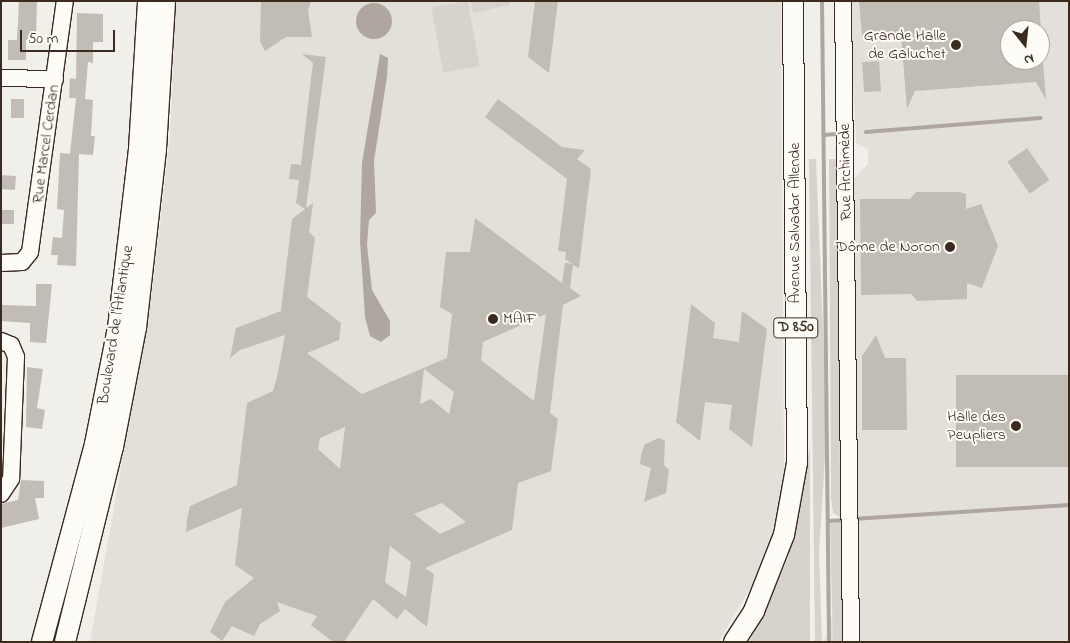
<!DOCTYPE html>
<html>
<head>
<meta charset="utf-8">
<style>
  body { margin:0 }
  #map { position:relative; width:1070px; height:643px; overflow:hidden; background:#f1efea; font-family:"Indie Flower",sans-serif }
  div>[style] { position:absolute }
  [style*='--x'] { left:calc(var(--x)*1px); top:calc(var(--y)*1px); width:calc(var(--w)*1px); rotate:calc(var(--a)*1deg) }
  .built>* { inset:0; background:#e3e0da }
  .green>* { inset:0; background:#d7d2cc; transform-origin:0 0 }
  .water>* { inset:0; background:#aea69f }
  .round { border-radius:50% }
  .stream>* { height:4px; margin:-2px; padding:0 2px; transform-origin:2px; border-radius:2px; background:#aea69f }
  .building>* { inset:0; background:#c1bcb4; transform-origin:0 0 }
  .roads { filter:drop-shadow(1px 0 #3b2a1e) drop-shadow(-1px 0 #3b2a1e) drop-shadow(0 1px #3b2a1e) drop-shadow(0 -1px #3b2a1e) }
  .minor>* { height:16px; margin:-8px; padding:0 8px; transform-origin:8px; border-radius:8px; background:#fdfcf7 }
  .major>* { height:20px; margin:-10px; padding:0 10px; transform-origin:10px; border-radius:10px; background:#fdfcf7 }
  .dots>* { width:14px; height:14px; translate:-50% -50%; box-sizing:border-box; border:2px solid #fdfcf7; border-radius:50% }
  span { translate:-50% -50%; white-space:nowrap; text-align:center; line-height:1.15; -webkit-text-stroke:4px #fdfcf7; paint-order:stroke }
  .shield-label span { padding:1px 4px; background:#fdfcf7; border:1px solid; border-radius:4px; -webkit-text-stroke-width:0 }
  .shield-label { font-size:15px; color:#3b2a1e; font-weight:700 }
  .poi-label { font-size:16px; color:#3b2a1e }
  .right { translate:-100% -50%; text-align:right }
  .left { translate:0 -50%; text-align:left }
  .street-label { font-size:16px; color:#3b2a1e }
  .frame { position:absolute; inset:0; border:2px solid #3b2a1e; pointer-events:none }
  .north { position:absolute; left:1000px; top:20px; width:50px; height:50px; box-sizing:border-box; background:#fdfcf7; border:1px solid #afa8a0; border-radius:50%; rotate:164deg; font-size:14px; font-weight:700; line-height:20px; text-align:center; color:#3b2a1e }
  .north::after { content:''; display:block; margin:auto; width:18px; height:22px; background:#3b2a1e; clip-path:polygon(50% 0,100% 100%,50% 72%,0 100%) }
  .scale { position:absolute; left:20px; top:30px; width:95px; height:22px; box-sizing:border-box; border:2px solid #3b2a1e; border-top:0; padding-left:6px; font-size:15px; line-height:18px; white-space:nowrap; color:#3b2a1e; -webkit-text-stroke:4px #fdfcf7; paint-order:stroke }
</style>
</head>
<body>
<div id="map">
  <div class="built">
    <div style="clip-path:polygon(176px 1px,781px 1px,784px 475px,774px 532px,756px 578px,719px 642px,90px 642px,151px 301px,170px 137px)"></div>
    <div style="clip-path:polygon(evenodd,849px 1px,1069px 1px,1069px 642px,824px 642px,855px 541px,851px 182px,868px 164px,868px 149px,856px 143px,849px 1px,1010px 30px,1040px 30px,1040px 60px,1010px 60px,1010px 30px)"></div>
  </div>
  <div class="green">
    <div style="left:468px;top:1px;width:66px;height:37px;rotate:80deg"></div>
    <div style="clip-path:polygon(471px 1px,509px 1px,510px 5px,473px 13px)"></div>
    <div style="clip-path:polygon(809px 159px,816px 159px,823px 329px,826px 442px,819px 552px,822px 642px,815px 642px)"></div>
    <div style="clip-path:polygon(829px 159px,839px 159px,840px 517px,833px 513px,831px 498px)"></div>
    <div style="clip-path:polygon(810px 446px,810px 642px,749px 642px,788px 558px)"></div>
    <div style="clip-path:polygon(844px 522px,845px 642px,833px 642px,830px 523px)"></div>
  </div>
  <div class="water">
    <div class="round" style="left:356px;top:3px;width:36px;height:36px"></div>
    <div style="clip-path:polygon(380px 54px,388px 58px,387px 77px,374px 161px,376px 213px,369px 220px,367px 245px,372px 290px,390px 321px,390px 335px,381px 342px,370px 336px,365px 317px,360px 240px,362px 163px)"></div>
  </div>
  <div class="stream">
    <div style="--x:822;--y:1;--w:641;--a:89.37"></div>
    <div style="--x:866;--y:132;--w:175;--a:-4.6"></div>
    <div style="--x:824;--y:135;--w:12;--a:-5"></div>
    <div style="--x:853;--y:519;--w:216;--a:-3.7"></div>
    <div style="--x:828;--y:521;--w:18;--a:-3"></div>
  </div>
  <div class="building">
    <div style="clip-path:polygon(19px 1px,37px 1px,36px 40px,26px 40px,26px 60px,8px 60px,8px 40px,24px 40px,17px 40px)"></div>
    <div style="clip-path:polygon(261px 1px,311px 1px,308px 10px,312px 37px,286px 37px,265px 51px,260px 42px)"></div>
    <div style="clip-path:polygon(535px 1px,558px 1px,549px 73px,528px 57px)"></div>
    <div style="clip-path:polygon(859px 1px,1039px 1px,1041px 30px,1010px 30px,1010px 60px,1043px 60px,1046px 100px,1036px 82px,915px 91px,907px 109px,901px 34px,862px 37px)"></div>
    <div style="clip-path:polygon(77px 13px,103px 14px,103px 42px,93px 42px,93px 63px,88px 62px,85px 99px,93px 100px,91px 136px,95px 136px,93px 155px,79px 154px,76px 266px,57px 265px,58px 255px,51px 255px,53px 237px,62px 238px,64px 210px,57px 209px,60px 153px,75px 154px,70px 154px,76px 98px,69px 98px,70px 78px,76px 79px)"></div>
    <div style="clip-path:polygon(evenodd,302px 54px,326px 57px,306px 208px,313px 203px,309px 232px,315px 238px,307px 297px,341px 323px,339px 340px,307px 353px,362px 394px,447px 358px,452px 314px,440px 307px,446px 252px,470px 252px,475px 218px,562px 283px,565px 263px,573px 264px,565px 259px,566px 252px,558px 251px,567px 179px,485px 117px,498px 99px,562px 147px,585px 150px,577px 159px,591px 169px,579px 268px,573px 265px,570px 288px,581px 296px,563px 305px,550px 413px,558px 419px,551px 471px,518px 483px,512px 530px,425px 568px,434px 574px,427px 627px,405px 609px,397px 619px,373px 599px,344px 642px,333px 642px,311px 625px,317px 616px,277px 602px,280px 611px,260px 624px,254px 636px,232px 626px,222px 641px,210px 632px,225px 602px,254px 578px,235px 565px,242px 508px,186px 532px,187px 519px,190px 506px,237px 485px,247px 403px,273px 391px,277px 377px,285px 335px,240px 350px,230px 358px,236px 328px,281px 311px,292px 219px,305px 209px,296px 203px,299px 180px,289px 179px,291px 164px,301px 165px,311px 79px,313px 63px,302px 54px,546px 314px,534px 401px,481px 360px,483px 342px,546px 314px,302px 54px,424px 369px,454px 392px,449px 414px,431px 399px,420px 404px,424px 369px,302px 54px,345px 427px,340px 469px,318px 449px,320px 438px,345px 427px,302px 54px,442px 503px,466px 522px,440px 534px,414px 514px,442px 503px,302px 54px,390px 546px,411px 562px,406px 597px,385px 582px,390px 546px)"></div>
    <div style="left:879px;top:61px;width:30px;height:17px;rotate:86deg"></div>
    <div style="left:11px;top:99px;width:13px;height:19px"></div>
    <div style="left:1027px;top:148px;width:39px;height:24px;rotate:55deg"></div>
    <div style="left:1px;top:175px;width:15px;height:14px;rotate:4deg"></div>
    <div style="clip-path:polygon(916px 192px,959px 192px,966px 194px,966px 209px,981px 204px,985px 214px,998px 246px,982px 288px,967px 283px,967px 299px,917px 301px,911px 294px,861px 295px,860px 199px,910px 199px)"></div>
    <div style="left:1px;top:210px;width:13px;height:14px"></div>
    <div style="clip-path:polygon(36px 284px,52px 284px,46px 343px,30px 342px,30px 323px,1px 321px,2px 305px,36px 306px)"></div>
    <div style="clip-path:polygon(691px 304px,715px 323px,713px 338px,739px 342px,742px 311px,767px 329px,752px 447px,729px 429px,732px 405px,705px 402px,700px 441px,676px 422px)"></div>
    <div style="clip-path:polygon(876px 335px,885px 358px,906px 358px,907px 430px,862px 430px,862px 356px)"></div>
    <div style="clip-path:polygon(27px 367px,43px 369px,37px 408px,45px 410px,42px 429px,26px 427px)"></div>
    <div style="left:1069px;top:375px;width:92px;height:113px;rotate:90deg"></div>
    <div style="clip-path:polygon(659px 438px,665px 441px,664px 465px,669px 470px,666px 493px,644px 502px,651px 468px,640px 464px,641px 455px,645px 444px)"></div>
    <div style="clip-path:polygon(21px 480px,44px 481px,44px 498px,35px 498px,39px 519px,1px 528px,1px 504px,18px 500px)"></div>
  </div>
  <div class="roads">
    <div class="minor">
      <div style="--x:843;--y:1;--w:641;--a:89.28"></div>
      <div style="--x:1;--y:78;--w:54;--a:1.1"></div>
      <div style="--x:1;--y:263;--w:21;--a:-3"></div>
      <div style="--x:22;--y:262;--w:13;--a:-51"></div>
      <div style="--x:30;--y:252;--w:253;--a:-82.1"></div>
      <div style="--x:1;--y:341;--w:11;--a:22"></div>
      <div style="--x:11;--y:345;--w:13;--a:67"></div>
      <div style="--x:16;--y:357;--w:122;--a:92.3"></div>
      <div style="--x:11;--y:479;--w:18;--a:124"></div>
    </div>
    <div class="major">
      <div style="--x:42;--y:642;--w:205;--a:-75"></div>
      <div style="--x:95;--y:444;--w:118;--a:-78.8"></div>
      <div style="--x:118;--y:328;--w:180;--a:-83.3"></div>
      <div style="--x:139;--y:149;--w:148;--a:-86.5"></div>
      <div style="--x:65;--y:642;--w:201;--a:-76.2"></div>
      <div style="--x:113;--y:447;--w:121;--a:-79.1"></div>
      <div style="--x:136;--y:328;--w:180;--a:-83.6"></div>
      <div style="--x:156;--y:149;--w:148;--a:-86.5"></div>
      <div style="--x:734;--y:642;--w:37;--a:-57"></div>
      <div style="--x:754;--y:611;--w:82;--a:-68.5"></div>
      <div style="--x:784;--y:535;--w:73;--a:-79.8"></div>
      <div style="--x:797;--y:463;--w:462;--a:-90.5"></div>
    </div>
  </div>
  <div class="dots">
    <div style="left:956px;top:45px;background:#3b2a1e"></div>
    <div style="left:950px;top:247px;background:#3b2a1e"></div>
    <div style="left:493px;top:319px;background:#3b2a1e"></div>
    <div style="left:1016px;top:426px;background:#3b2a1e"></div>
  </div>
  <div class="shield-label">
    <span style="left:796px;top:328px">D 850</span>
  </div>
  <div class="poi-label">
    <span class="right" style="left:946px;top:45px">Grande Halle<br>de Galuchet</span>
    <span class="right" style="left:940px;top:247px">Dôme de Noron</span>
    <span class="left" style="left:503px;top:319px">MAIF</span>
    <span class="right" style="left:1006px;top:426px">Halle des<br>Peupliers</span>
  </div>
  <div class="street-label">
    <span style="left:46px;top:144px;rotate:-82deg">Rue Marcel Cerdan</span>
    <span style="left:846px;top:172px;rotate:-91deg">Rue Archimède</span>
    <span style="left:795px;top:223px;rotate:-90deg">Avenue Salvador Allende</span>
    <span style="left:116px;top:325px;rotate:-81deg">Boulevard de l'Atlantique</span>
  </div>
  <div class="frame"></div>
  <div class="north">N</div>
  <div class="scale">50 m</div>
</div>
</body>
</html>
